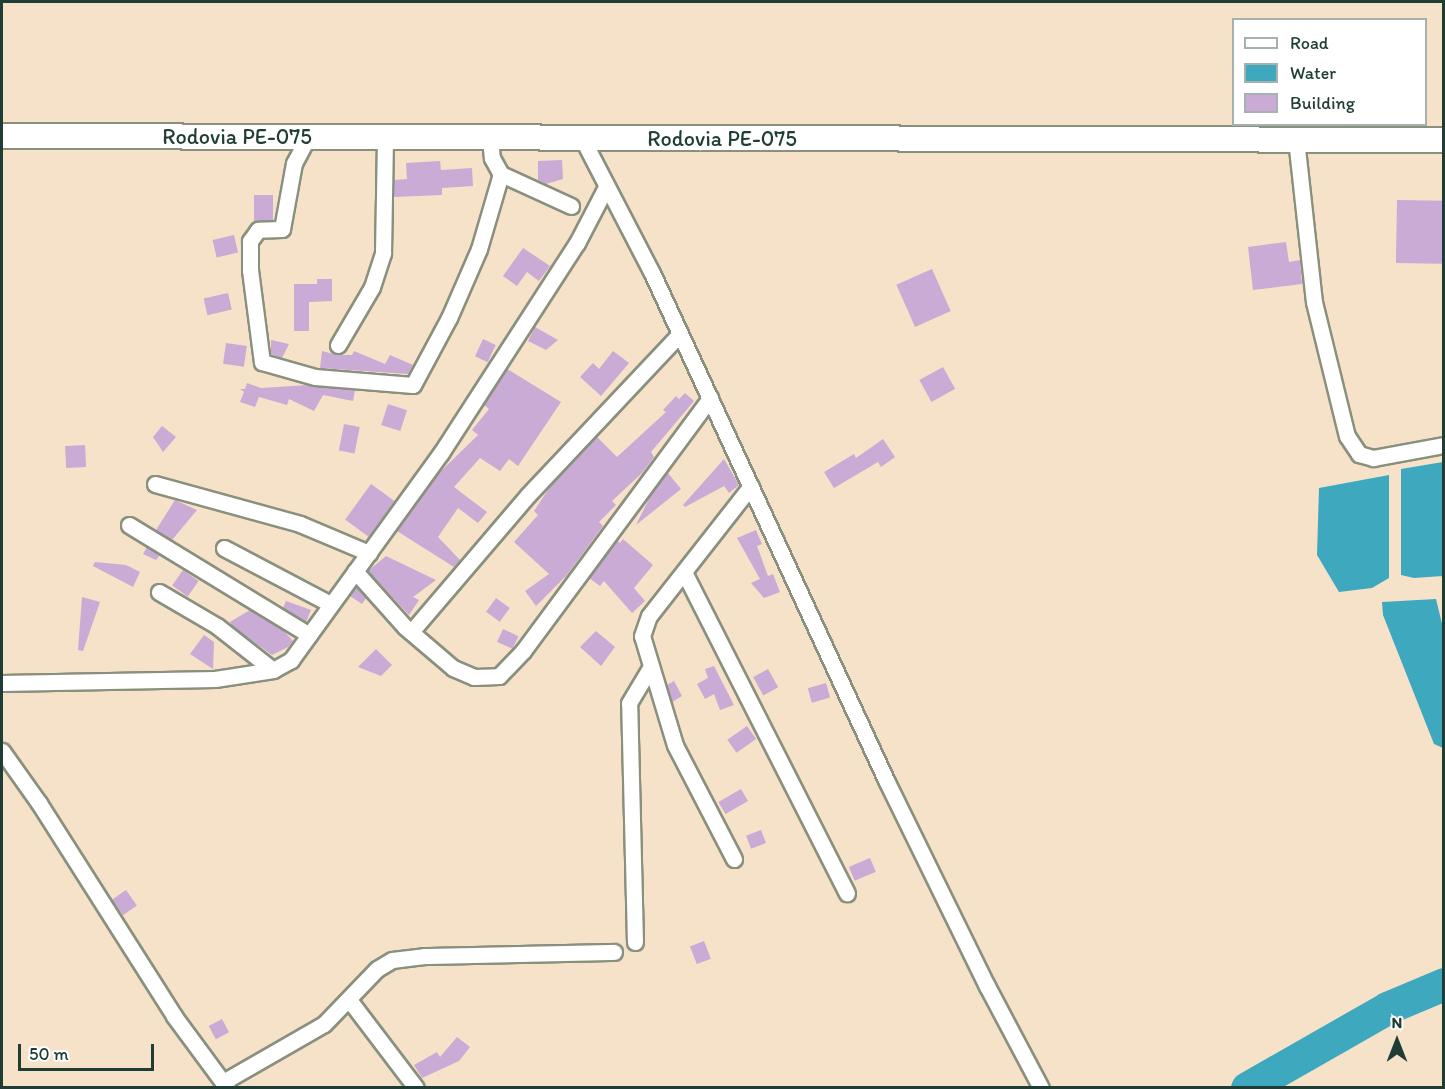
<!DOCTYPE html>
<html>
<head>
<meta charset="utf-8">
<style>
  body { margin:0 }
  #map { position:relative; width:1445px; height:1089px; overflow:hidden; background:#f5e2c9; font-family:Itim,sans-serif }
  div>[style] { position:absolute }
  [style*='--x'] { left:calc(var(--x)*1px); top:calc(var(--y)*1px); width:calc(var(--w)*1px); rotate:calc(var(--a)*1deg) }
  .water>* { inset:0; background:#3ea8be }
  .river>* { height:33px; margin:-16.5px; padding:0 16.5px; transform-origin:16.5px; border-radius:16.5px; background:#3ea8be }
  .building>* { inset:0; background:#c9abd6; transform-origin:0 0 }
  .roads { filter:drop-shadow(2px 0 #8a907e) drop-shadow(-2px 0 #8a907e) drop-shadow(0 2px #8a907e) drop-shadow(0 -2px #8a907e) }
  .minor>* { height:15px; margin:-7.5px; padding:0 7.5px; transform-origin:7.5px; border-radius:7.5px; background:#fff }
  .primary>* { height:24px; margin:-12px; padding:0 12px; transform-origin:12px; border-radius:12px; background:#fff }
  span { translate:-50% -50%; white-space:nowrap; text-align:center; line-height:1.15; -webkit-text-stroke:5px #fff; paint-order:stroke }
  .street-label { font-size:22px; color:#1f3d34 }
  .frame { position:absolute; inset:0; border:3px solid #1f3d34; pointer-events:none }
  .legend { position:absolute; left:1232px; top:18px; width:195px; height:108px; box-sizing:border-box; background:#fff; border:2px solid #a5b1ae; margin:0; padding:8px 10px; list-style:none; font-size:18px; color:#1f3d34 }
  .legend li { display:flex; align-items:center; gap:12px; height:30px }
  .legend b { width:30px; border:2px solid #a5b1ae }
  .north { position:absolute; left:1367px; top:1011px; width:60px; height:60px; -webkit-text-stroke:4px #fff; paint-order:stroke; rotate:0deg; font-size:16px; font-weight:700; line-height:24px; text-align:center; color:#1f3d34 }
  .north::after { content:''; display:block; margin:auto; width:21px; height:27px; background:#1f3d34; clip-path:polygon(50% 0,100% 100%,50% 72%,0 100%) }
  .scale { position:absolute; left:18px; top:1044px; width:136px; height:27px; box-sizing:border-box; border:3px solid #1f3d34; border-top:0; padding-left:8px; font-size:18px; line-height:21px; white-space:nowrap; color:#1f3d34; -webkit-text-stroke:4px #fff; paint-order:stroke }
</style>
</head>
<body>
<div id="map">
  <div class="water">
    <div style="clip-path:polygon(1443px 462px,1443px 576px,1414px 578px,1401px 575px,1401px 469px)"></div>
    <div style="clip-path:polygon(1389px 475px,1389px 578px,1372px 588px,1339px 592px,1317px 555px,1319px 488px)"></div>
    <div style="clip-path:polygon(1436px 599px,1443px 628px,1443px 748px,1434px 744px,1383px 615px,1382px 602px)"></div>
  </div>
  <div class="river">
    <div style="--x:1247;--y:1088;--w:161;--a:-29.7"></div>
    <div style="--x:1387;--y:1008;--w:62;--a:-22.8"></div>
  </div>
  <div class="building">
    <div style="clip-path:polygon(562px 160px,563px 179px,546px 184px,538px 180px,538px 161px)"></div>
    <div style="clip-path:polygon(440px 161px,441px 170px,472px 168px,473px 186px,442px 188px,442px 195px,394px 197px,394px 180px,407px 179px,406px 163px)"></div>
    <div style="left:254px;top:195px;width:19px;height:26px"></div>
    <div style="left:1397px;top:200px;width:46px;height:63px;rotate:1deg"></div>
    <div style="left:234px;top:235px;width:18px;height:22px;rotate:77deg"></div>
    <div style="clip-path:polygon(1286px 242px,1289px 262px,1300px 260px,1302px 284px,1253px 290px,1248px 247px)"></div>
    <div style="clip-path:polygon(523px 248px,550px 266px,539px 281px,527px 272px,517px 286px,503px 276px)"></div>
    <div style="left:932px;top:269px;width:46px;height:39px;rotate:66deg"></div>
    <div style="clip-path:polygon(317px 279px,332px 279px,332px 301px,309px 302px,309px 331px,294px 331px,294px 284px,317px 284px)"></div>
    <div style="left:228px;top:293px;width:17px;height:25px;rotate:77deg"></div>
    <div style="clip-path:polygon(535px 327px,558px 340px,546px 350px,528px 341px)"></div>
    <div style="left:483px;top:339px;width:14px;height:19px;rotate:25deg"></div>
    <div style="clip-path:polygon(271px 340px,289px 344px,282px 358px,271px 354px)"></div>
    <div style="left:226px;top:343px;width:21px;height:21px;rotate:8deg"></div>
    <div style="clip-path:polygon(322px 351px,337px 355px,352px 355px,354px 351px,385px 364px,390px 355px,413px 365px,408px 374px,320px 368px)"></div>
    <div style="clip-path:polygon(613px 351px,629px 363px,601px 396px,580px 377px,593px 363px,599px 369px)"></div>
    <div style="left:943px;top:367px;width:25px;height:27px;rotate:61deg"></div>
    <div style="clip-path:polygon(507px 369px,561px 402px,518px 466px,509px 459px,500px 471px,480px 458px,454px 487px,487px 512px,478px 523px,458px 508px,438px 537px,460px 560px,454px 567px,397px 531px,438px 474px,478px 435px,472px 430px,489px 409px,484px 405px)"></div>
    <div style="clip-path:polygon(247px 383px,261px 388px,309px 385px,355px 390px,353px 401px,323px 395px,314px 411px,289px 399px,287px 405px,259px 397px,255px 407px,240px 402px,244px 392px,240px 389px,245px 389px)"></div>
    <div style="clip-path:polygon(685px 393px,694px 401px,651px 452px,654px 457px,642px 473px,612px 501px,616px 505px,599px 522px,603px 526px,566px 576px,536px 606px,525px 591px,549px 574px,514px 542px,538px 515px,534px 511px,552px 484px,597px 437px,617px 457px,666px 412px,663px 410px,676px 396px,679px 399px)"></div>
    <div style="left:388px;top:404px;width:20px;height:22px;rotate:18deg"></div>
    <div style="left:344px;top:424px;width:16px;height:27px;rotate:11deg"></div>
    <div style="clip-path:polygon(162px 426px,176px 437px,163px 452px,153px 437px)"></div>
    <div style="clip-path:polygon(883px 439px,895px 457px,881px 467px,878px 462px,834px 488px,824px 472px,854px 454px,856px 458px)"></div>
    <div style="left:85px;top:445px;width:22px;height:20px;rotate:87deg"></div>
    <div style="clip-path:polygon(724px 459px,739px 485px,729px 493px,724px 486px,685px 507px,683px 505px)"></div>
    <div style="clip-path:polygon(667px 472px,681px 489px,636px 525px,653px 491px)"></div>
    <div style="left:371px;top:484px;width:29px;height:44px;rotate:36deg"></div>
    <div style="clip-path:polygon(175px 500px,197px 510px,172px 540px,156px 530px)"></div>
    <div style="clip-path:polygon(756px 530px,762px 544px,757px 546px,768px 576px,773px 574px,780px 592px,764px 598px,751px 583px,760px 579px,737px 538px)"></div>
    <div style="clip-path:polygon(623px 539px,653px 565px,634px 588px,645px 601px,632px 613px,604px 581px,600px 586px,589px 578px,617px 540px,620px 543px)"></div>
    <div style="clip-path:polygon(147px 547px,160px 555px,156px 560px,143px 554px)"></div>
    <div style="clip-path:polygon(386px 556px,436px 580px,413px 597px,419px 600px,409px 615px,368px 571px)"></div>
    <div style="clip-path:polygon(95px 562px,126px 565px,140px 572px,133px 587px,93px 566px)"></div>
    <div style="left:183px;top:570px;width:19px;height:19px;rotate:35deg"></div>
    <div style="clip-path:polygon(356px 587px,366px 598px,362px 604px,350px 596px)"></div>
    <div style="clip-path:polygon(82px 597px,100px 602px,83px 651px,78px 650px)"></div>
    <div style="left:496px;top:598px;width:17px;height:17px;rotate:36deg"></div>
    <div style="clip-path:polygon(286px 601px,311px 610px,306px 622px,283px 608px)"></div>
    <div style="clip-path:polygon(250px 610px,283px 630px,293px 641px,288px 647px,272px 655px,232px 626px,230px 622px)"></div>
    <div style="left:503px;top:629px;width:17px;height:14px;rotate:25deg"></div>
    <div style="clip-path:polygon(596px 631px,615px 647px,601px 666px,580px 647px)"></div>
    <div style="clip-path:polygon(204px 635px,214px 642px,213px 669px,190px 654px)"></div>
    <div style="clip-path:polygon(376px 649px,392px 665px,381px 676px,358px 667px)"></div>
    <div style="clip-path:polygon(714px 666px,734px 705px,720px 710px,714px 694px,705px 699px,697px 684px,708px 678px,705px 669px)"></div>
    <div style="left:768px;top:669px;width:21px;height:17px;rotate:61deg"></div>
    <div style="clip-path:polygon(674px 681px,682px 696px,672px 702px,667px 685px)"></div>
    <div style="left:826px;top:683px;width:15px;height:19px;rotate:74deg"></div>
    <div style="left:747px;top:726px;width:16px;height:24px;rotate:55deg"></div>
    <div style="left:741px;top:789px;width:14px;height:26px;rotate:60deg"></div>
    <div style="left:761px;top:830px;width:14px;height:16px;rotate:69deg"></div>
    <div style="left:870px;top:858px;width:15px;height:23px;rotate:67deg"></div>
    <div style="left:126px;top:890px;width:19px;height:17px;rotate:55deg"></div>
    <div style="left:704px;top:941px;width:19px;height:15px;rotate:69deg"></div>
    <div style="left:222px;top:1019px;width:15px;height:15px;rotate:62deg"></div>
    <div style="clip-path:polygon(457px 1037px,470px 1047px,459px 1061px,422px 1078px,414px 1065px,437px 1052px,440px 1057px)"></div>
  </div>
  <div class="roads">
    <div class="minor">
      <div style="--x:308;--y:137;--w:30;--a:118"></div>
      <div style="--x:294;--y:163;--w:67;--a:100.3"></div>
      <div style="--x:282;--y:229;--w:24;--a:178"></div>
      <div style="--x:258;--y:230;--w:14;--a:126"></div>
      <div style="--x:250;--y:241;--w:29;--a:90"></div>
      <div style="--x:250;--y:270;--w:93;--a:82.6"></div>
      <div style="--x:262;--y:362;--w:55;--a:15.8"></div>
      <div style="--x:315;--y:377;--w:98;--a:4.7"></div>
      <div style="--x:413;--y:385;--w:76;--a:-61.8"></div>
      <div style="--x:449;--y:318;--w:75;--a:-66.5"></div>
      <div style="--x:479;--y:249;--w:78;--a:-73.7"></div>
      <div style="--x:490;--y:137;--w:21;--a:85"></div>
      <div style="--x:492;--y:158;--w:18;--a:61"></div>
      <div style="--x:501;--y:174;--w:77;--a:24.6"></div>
      <div style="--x:582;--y:138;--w:152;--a:62.6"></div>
      <div style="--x:652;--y:273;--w:561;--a:65.22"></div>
      <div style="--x:887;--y:782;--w:227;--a:63.9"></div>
      <div style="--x:987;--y:986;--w:115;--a:62.1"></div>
      <div style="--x:1296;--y:139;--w:164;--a:83.7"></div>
      <div style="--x:1314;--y:302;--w:138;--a:76.2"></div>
      <div style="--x:1347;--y:436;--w:22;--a:56"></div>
      <div style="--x:1359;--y:454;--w:15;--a:16"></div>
      <div style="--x:1373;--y:458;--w:72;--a:-10.4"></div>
      <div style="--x:338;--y:345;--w:67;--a:-59.6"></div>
      <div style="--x:372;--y:287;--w:36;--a:-72"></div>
      <div style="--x:383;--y:253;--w:116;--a:-89"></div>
      <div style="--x:155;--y:484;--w:150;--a:15.4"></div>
      <div style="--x:300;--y:524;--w:75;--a:22.8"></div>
      <div style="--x:129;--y:525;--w:211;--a:31.4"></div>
      <div style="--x:224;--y:548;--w:120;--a:27.8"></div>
      <div style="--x:355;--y:571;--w:75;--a:48.2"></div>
      <div style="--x:405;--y:627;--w:63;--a:40.5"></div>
      <div style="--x:453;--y:668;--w:23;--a:23"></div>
      <div style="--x:474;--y:677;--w:25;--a:-2"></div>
      <div style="--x:499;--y:676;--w:35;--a:-46"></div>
      <div style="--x:523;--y:651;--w:315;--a:-53.5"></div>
      <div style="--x:685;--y:574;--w:358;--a:63.1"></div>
      <div style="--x:159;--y:592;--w:67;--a:30.4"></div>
      <div style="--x:217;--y:626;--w:71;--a:38.2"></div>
      <div style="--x:411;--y:632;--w:180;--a:-49.5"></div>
      <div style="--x:528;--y:495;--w:220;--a:-46.7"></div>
      <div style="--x:2;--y:683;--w:213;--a:-1.1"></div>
      <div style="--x:215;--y:679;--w:59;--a:-8.8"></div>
      <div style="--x:273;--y:670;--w:21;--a:-29"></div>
      <div style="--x:291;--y:660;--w:256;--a:-54.1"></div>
      <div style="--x:441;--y:453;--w:250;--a:-57.1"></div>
      <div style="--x:577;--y:243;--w:61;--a:-62.6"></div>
      <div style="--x:2;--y:751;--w:64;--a:54.6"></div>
      <div style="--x:39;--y:803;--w:252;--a:57.6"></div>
      <div style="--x:174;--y:1016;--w:89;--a:53.6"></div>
      <div style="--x:734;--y:859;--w:128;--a:-117.4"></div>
      <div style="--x:675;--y:745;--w:114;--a:-106.8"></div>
      <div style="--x:642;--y:636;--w:21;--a:-71"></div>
      <div style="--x:649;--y:616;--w:165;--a:-51.9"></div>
      <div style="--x:635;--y:942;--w:239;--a:-91.4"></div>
      <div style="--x:629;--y:703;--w:39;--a:-59"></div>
      <div style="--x:350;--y:1001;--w:109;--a:52.8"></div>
      <div style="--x:223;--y:1082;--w:116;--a:-29.9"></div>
      <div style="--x:324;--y:1024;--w:76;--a:-46.1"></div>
      <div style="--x:377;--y:969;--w:17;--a:-31"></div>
      <div style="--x:392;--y:960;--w:32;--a:-7"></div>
      <div style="--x:424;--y:956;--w:190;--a:-1.2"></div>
    </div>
    <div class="primary">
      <div style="--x:2;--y:136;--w:1442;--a:0.16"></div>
    </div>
  </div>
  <div class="street-label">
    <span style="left:237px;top:137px">Rodovia PE-075</span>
    <span style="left:722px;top:139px">Rodovia PE-075</span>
  </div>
  <div class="frame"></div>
  <ul class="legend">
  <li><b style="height:8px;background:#fff"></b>Road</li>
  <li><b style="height:16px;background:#3ea8be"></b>Water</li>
  <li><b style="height:16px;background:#c9abd6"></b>Building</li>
  </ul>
  <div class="north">N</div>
  <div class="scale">50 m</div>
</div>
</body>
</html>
